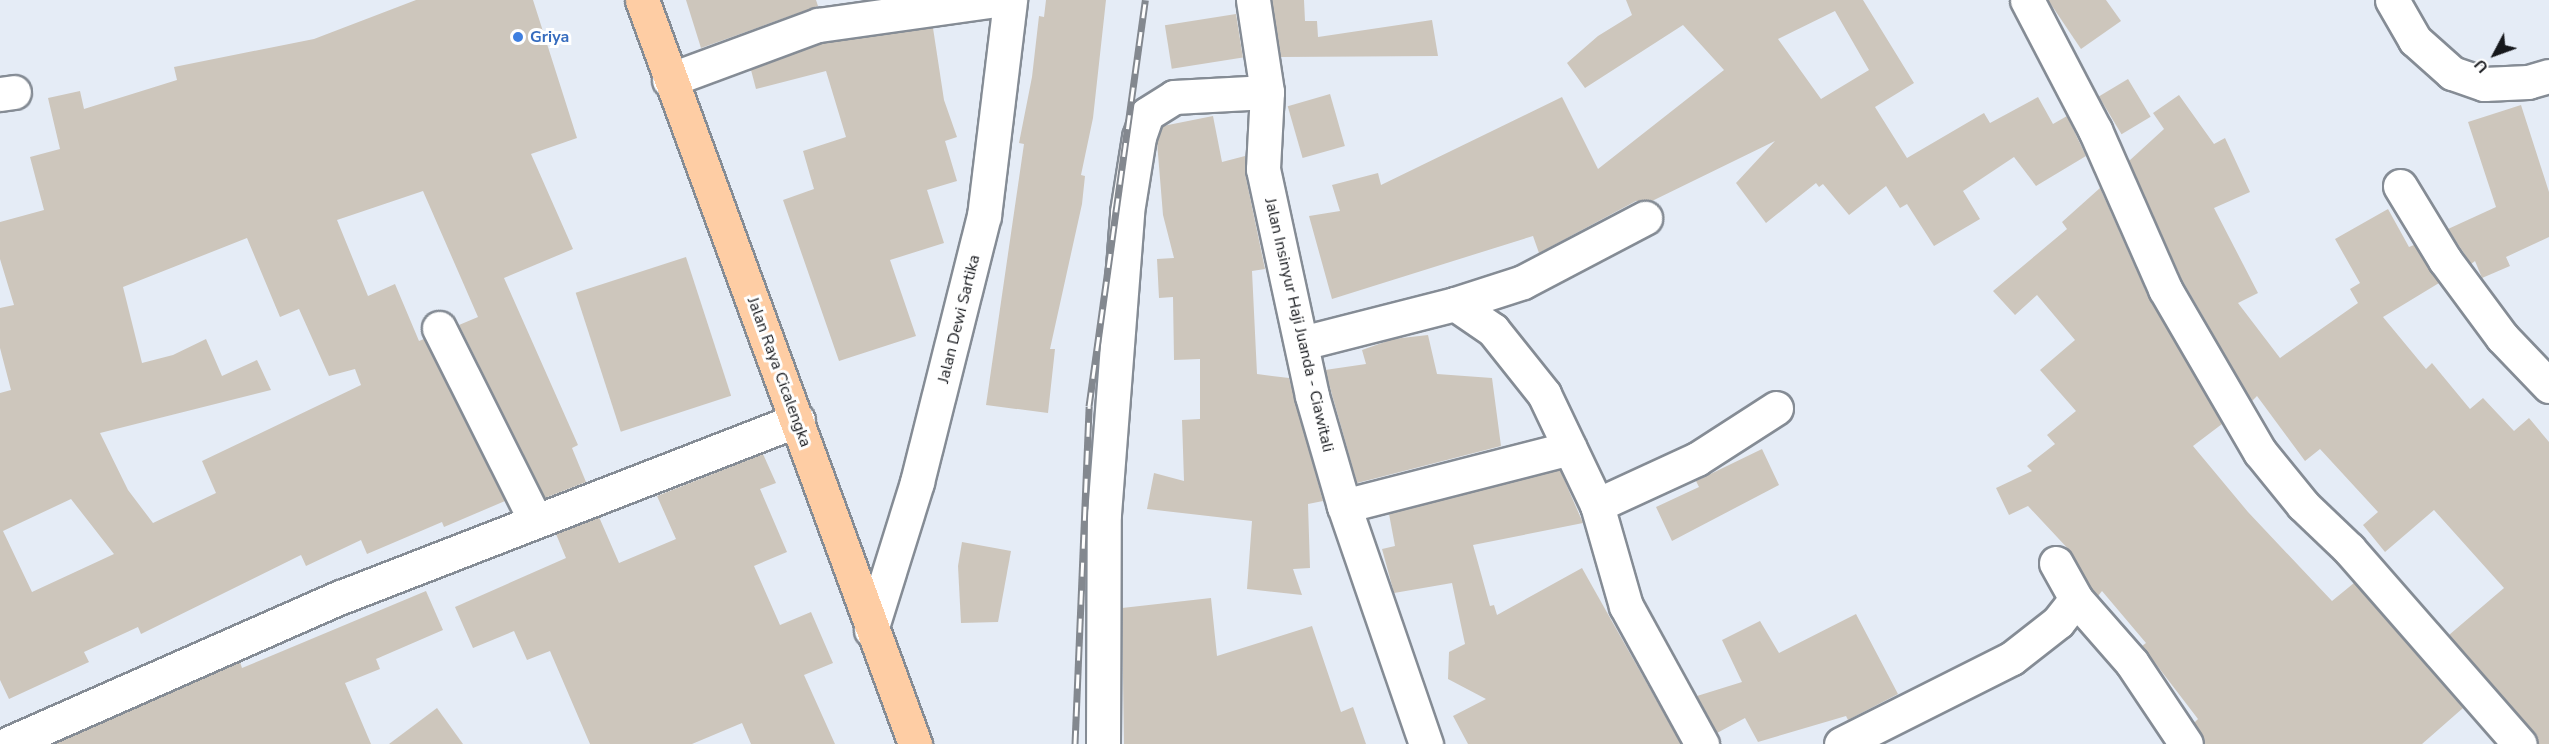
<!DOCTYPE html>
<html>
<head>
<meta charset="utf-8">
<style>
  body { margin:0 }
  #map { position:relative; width:2549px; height:744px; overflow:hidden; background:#e5ecf6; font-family:"Nunito Sans",sans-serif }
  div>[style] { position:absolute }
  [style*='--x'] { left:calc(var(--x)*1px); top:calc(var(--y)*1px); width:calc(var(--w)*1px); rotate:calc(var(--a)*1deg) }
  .building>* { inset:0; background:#cdc6bc; transform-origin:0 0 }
  .roads { filter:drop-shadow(2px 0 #858c95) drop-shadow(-2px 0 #858c95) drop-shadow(0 2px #858c95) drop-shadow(0 -2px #858c95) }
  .minor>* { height:33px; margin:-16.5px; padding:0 16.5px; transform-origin:16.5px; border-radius:16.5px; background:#fff }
  .major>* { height:33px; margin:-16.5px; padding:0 16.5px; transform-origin:16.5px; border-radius:16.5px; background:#fecda4 }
  .rail>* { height:7px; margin-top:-3.5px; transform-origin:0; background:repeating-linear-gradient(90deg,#fff 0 14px,#83888f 0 28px); box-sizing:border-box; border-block:2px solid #83888f }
  .dots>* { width:16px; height:16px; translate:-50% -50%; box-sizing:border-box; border:3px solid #fff; border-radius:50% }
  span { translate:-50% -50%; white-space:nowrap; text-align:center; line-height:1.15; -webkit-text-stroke:6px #fff; paint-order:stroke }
  .shop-label { font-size:16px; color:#366cbe; font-weight:700 }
  .left { translate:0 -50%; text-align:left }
  .street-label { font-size:16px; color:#16181c }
  .north { position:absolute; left:2465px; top:24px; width:60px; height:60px; -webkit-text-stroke:4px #fff; paint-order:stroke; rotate:229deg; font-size:16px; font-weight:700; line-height:24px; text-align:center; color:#16181c }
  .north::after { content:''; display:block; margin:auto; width:21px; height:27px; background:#16181c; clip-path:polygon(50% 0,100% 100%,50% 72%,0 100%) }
</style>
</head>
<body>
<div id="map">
  <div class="building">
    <div style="clip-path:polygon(evenodd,416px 0,533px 0,577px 138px,531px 154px,573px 249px,504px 278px,578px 445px,572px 448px,586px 482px,545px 498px,459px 325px,478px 317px,423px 191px,337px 220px,368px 296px,395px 284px,419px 341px,424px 339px,505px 501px,444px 527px,442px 522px,367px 554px,361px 540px,306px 566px,301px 555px,141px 634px,138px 627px,84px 652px,89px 662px,9px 699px,0 680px,0 393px,11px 390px,0 348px,0 308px,14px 305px,0 259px,0 222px,44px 210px,30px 157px,60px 149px,48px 98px,80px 91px,84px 109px,177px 80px,174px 67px,314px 39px,416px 0,247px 238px,280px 317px,299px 309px,329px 376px,355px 369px,361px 385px,202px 461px,216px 493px,153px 523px,128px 490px,100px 433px,271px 390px,257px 360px,222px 376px,206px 339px,173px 355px,142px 363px,123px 287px,247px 238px,416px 0,71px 499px,114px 554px,32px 592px,3px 531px,71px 499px)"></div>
    <div style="clip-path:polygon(686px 0,816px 0,818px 6px,701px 48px)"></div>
    <div style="clip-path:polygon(1046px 0,1106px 0,1093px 118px,1081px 175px,1085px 176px,1082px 204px,1050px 349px,1055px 349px,1048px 413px,986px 405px,1024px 144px,1019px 143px,1032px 77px,1039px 16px,1044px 17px)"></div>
    <div style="clip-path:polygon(1272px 0,1304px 0,1305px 21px,1317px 21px,1318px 37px,1432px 20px,1438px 56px,1281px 57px)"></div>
    <div style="clip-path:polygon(evenodd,1626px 0,1863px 0,1914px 83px,1875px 107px,1907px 158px,1984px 113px,1990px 123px,2038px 97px,2053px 124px,2067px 116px,2086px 156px,2036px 186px,2014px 157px,1963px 191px,1980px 219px,1934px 246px,1907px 204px,1900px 208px,1886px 186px,1849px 215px,1823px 184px,1819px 187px,1816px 183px,1766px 223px,1736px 183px,1775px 141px,1652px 201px,1636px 201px,1539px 253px,1533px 236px,1332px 299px,1309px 216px,1340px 211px,1332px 185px,1378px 173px,1381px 185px,1562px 97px,1598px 169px,1724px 70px,1683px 25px,1585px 88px,1567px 63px,1598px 36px,1632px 15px,1626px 0,1835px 11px,1869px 70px,1821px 99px,1778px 39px,1835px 11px)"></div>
    <div style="clip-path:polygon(2048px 0,2106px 0,2121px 21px,2081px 49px)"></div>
    <div style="left:1236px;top:14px;width:44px;height:72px;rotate:81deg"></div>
    <div style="clip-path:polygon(933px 28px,944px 100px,957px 137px,945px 141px,957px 181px,927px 190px,944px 243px,890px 260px,916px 336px,839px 361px,783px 200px,814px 189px,803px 151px,846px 137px,826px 71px,756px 89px,751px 70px,823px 43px)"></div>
    <div style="left:2128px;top:79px;width:44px;height:34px;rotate:59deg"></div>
    <div style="left:1330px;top:94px;width:54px;height:44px;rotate:74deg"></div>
    <div style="clip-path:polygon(2179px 95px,2214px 144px,2225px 138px,2250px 192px,2214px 208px,2258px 293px,2238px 303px,2280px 358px,2358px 303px,2350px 289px,2360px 283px,2335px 239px,2388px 209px,2409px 247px,2414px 245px,2439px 283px,2383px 317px,2426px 369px,2432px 363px,2470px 409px,2483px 398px,2514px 431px,2529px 418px,2549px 442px,2549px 744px,2538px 744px,2534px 732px,2449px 635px,2504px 588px,2434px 510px,2385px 552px,2363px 525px,2378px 512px,2320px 449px,2305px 461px,2257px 396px,2252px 401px,2182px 280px,2129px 161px,2164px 129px,2153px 113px)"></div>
    <div style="clip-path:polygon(2521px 105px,2549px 192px,2549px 237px,2506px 257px,2510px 266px,2482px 278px,2475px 261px,2471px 264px,2448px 229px,2496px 207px,2468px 122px)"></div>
    <div style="clip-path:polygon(1213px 116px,1222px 162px,1245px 156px,1245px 173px,1265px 269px,1252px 271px,1257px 374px,1289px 378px,1323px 501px,1308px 504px,1310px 568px,1293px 569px,1302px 595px,1247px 589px,1252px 521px,1147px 509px,1154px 473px,1184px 481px,1182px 420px,1200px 419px,1200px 359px,1174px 360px,1173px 297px,1159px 298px,1157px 259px,1174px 258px,1163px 215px,1157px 142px,1163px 126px)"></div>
    <div style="clip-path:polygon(2100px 188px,2149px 298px,2222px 424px,2193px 446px,2248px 512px,2332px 601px,2354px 583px,2463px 708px,2422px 744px,2205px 744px,2194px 723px,2198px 719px,2142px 646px,2146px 643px,2102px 591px,2098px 596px,2091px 588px,2072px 553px,2028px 506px,2009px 515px,1996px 488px,2032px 471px,2027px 466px,2055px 444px,2047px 435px,2076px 411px,2040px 370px,2075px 340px,2037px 295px,2015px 315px,1993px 291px,2067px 229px,2062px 222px)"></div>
    <div style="left:686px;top:257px;width:146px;height:116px;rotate:72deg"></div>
    <div style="clip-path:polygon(1428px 335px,1437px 374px,1492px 378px,1501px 446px,1357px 483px,1325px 370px,1366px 364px,1362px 350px,1393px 339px)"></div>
    <div style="clip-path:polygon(1762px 449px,1779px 485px,1672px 541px,1656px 507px,1699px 487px,1696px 481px)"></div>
    <div style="clip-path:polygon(763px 454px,776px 483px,760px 489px,787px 552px,754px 566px,780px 625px,811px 612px,833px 663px,804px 675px,835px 744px,751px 744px,742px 723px,692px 744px,590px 744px,550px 651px,527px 660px,514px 631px,473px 648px,455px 607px,566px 558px,556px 534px,599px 517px,619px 563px,676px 539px,657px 496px)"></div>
    <div style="clip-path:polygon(1560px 470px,1583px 523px,1473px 545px,1490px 606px,1494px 605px,1497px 615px,1582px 568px,1681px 744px,1468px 744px,1453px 716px,1486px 699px,1448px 679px,1449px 652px,1465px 644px,1452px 583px,1394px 593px,1382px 549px,1395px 546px,1389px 514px)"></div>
    <div style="clip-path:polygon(962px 542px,1011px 551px,998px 622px,961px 623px,958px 566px)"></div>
    <div style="clip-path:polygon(426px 591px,443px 630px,376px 659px,380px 669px,345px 683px,371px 744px,54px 744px,240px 662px,242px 668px)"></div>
    <div style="clip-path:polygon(1211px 598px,1217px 656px,1312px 626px,1341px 712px,1353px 707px,1366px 744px,1124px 744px,1122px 608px)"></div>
    <div style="clip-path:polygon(1856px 614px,1898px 694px,1848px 720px,1846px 716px,1758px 742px,1745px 718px,1717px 733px,1697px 696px,1742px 682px,1722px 640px,1760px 621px,1779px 653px)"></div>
    <div style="clip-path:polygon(437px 708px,463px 744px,389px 744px)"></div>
  </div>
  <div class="roads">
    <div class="minor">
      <div style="--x:1253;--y:0;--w:93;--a:81.3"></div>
      <div style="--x:1267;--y:92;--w:77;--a:93"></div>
      <div style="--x:1263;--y:169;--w:232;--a:77.8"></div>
      <div style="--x:1312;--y:396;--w:115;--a:73.8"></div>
      <div style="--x:1344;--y:506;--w:252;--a:71"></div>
      <div style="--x:2027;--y:0;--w:147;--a:62.4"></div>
      <div style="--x:2095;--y:130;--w:174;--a:66.2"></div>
      <div style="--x:2165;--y:289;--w:189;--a:59.8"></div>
      <div style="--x:2260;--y:452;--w:68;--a:50.9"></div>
      <div style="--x:2303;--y:505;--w:64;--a:43.7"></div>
      <div style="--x:2349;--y:549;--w:259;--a:48.8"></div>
      <div style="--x:2392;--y:0;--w:46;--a:60.1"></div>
      <div style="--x:2415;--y:40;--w:50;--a:41.7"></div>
      <div style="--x:2452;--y:73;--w:34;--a:19"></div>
      <div style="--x:2484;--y:84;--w:44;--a:-2.6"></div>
      <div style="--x:2528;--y:82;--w:22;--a:-16"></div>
      <div style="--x:669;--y:80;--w:159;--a:-20.3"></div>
      <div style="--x:818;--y:25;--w:180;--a:-8"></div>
      <div style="--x:0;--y:94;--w:14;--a:-8"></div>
      <div style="--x:2400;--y:186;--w:87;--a:58.7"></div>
      <div style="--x:2445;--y:260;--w:96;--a:53.5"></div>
      <div style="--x:2502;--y:337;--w:68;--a:46.2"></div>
      <div style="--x:1455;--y:304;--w:46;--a:34.4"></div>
      <div style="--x:1493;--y:330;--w:82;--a:51.4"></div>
      <div style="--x:1544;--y:394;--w:123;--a:64.5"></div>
      <div style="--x:1597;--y:505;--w:105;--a:74"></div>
      <div style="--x:1626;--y:606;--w:158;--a:61.2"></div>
      <div style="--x:439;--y:328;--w:215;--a:63.4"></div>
      <div style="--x:1302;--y:343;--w:158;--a:-14.3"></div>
      <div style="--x:1455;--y:304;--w:71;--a:-17.9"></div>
      <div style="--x:1523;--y:282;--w:138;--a:-27.7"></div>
      <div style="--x:1597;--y:505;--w:110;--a:-24.7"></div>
      <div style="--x:1697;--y:459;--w:94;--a:-32.8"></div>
      <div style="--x:1344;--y:506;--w:233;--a:-14.4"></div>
      <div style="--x:2056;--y:563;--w:41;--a:60.9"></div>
      <div style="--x:2076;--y:599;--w:85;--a:48.8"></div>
      <div style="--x:2132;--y:663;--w:97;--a:56.3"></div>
      <div style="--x:871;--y:630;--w:155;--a:-72.7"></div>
      <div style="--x:917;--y:482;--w:274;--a:-75.9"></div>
      <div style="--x:984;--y:216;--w:218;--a:-83.1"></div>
      <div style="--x:7;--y:744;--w:365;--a:-23.8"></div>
      <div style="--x:341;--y:597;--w:490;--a:-21.2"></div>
      <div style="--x:1103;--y:744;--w:230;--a:-89.8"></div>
      <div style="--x:1104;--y:514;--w:303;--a:-85.6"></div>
      <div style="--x:1127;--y:212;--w:76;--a:-80.9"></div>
      <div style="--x:1139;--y:137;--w:24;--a:-71"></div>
      <div style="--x:1147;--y:114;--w:32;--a:-32"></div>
      <div style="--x:1174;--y:97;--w:93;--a:-3.1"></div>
      <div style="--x:1841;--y:744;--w:191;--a:-26.7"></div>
      <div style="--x:2012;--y:658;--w:58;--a:-38"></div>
      <div style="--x:2058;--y:622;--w:29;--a:-52"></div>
    </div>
    <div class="major">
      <div style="--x:642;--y:0;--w:793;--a:69.85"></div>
    </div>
  </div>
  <div class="rail">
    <div style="--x:1075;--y:744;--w:338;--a:-87.6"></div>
    <div style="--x:1089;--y:406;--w:410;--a:-82.1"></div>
  </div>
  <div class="dots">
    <div style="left:518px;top:37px;background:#3f7fe0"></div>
  </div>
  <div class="shop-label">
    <span class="left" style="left:530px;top:37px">Griya</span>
  </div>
  <div class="street-label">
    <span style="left:959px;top:319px;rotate:-76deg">Jalan Dewi Sartika</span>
    <span style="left:1299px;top:325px;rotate:77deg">Jalan Insinyur Haji Juanda - Ciawitali</span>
    <span style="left:779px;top:372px;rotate:70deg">Jalan Raya Cicalengka</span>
  </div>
  <div class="north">U</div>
</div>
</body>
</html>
